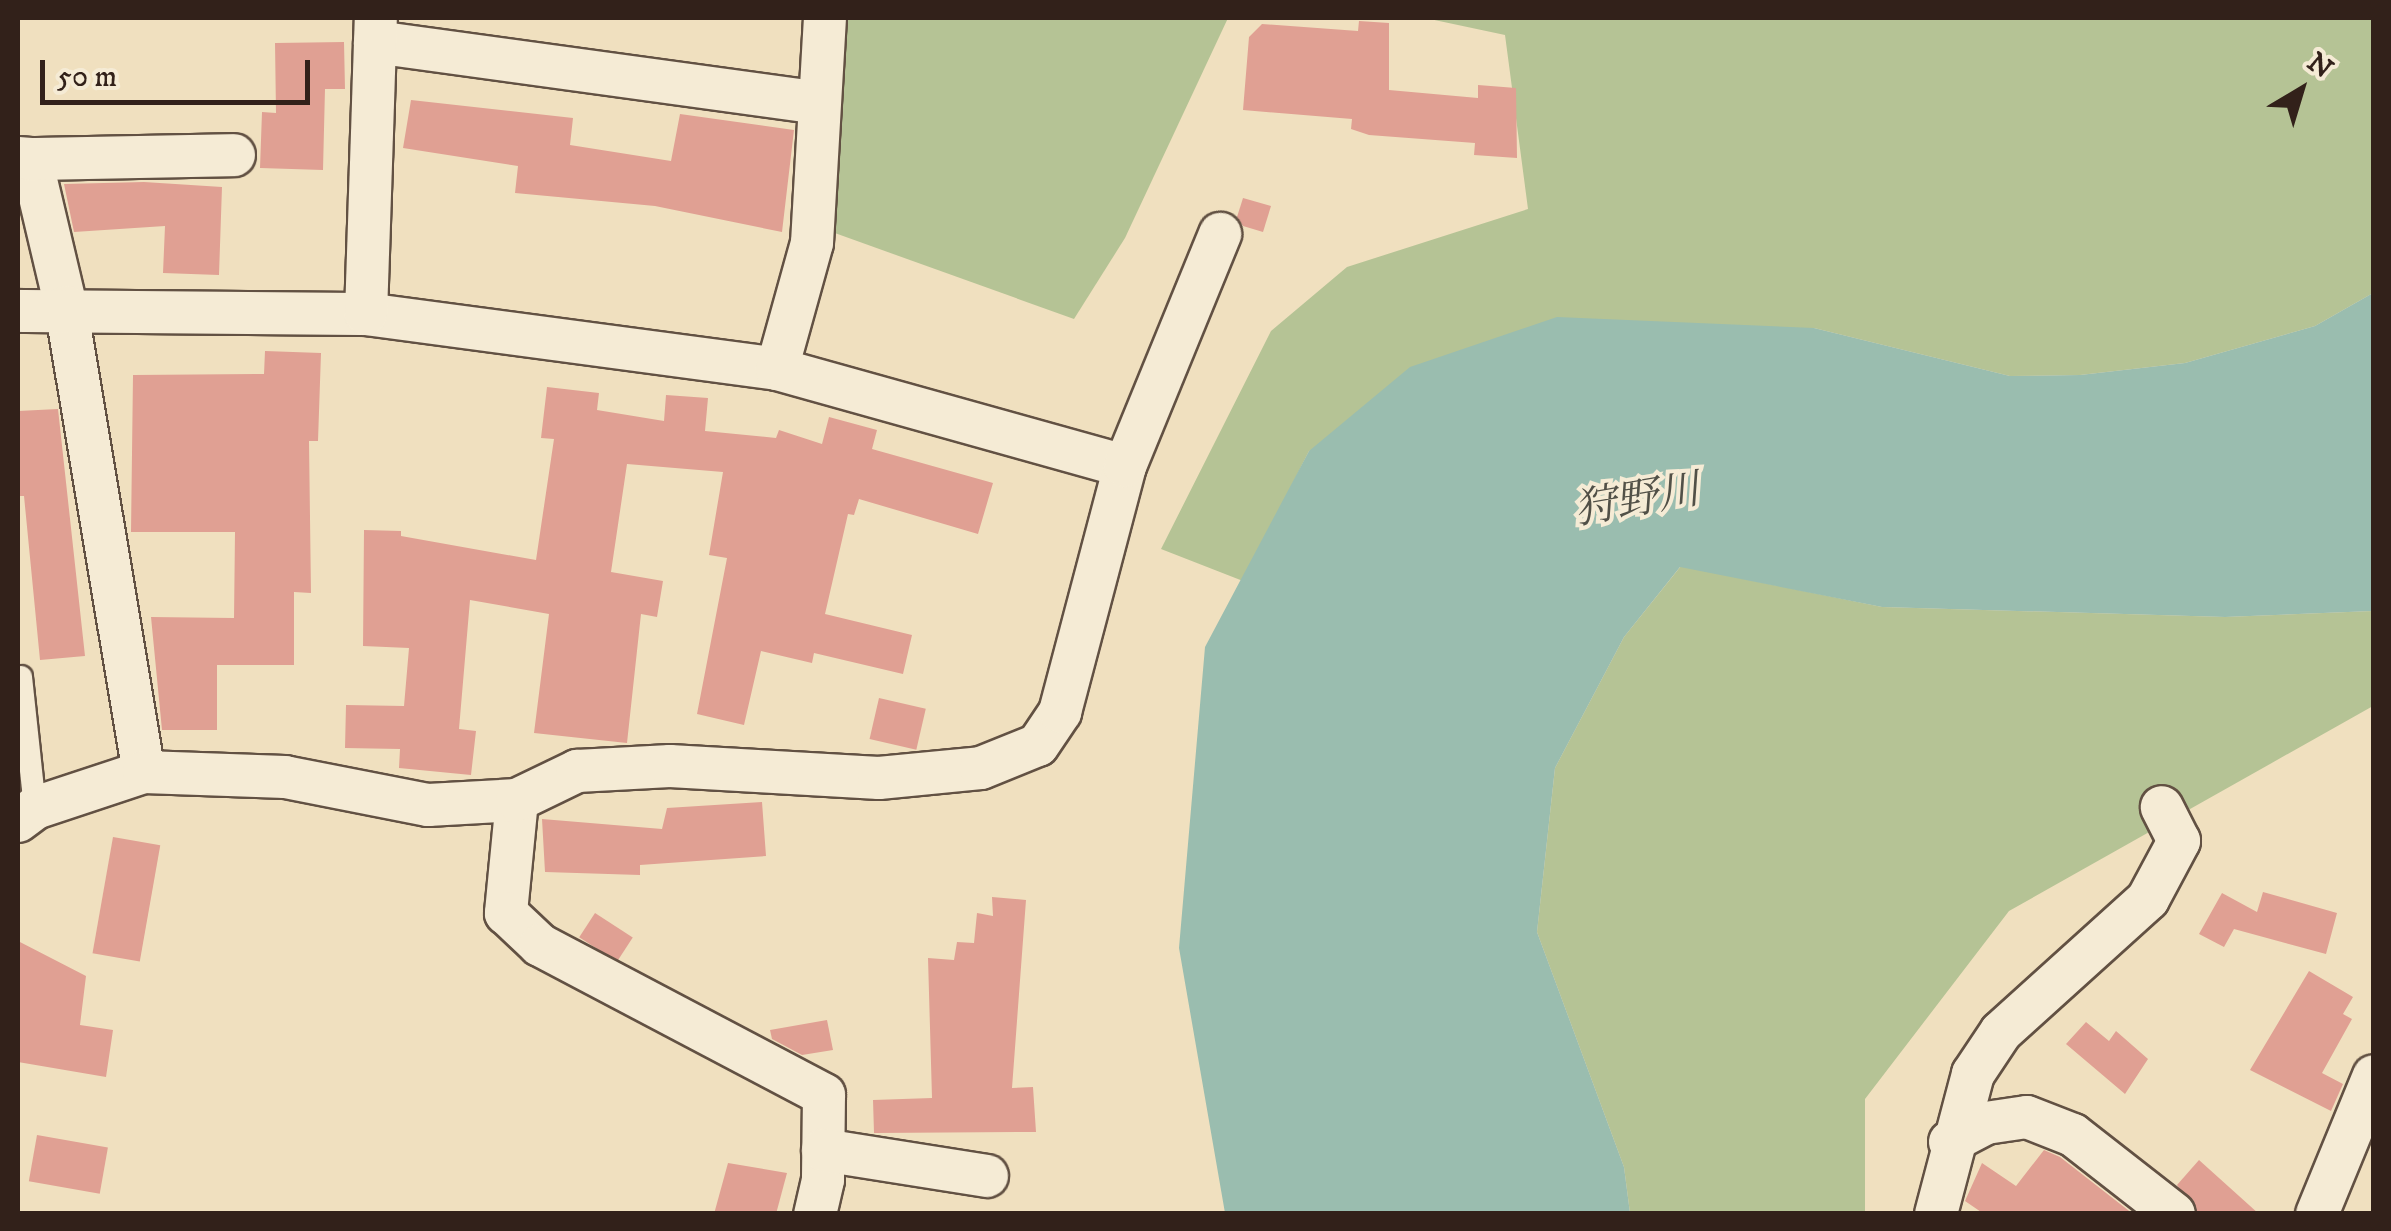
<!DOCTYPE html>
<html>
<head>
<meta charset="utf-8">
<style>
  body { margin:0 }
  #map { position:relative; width:2391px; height:1231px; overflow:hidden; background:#f0e0bf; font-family:"IM FELL DW Pica","Noto Serif JP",serif }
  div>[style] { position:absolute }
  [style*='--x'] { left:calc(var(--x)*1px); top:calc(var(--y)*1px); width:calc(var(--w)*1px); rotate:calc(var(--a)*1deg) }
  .green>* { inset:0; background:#b5c395 }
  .water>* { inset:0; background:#9abdaf }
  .building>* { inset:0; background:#e0a093; transform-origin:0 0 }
  .roads { filter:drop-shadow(2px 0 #625143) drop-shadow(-2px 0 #625143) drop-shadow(0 2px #625143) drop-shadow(0 -2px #625143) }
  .service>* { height:22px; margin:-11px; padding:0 11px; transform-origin:11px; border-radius:11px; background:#f5ebd5 }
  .minor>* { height:42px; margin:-21px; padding:0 21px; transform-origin:21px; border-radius:21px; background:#f5ebd5 }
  span { translate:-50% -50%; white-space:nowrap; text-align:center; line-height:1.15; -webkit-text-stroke:8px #f5ebd5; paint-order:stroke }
  .water-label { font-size:42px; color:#515047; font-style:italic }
  .frame { position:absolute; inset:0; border:20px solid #32211a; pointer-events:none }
  .north { position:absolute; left:2251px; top:40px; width:100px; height:100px; -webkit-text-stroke:8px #f5ebd5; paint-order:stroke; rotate:38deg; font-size:28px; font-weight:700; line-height:40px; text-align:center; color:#32211a }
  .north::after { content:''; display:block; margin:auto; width:35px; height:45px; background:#32211a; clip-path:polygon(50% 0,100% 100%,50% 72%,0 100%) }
  .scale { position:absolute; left:40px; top:60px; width:270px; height:45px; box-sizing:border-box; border:5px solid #32211a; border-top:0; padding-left:12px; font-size:30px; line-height:35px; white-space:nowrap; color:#32211a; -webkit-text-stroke:8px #f5ebd5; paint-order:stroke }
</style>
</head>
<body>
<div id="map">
  <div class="green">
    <div style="clip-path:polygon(847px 18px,1228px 18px,1125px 238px,1074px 319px,832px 232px)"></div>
    <div style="clip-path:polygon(1425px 18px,2373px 18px,2373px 293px,2315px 326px,2185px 363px,2080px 375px,2010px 376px,1814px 328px,1309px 451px,1243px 581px,1161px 549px,1271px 331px,1347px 267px,1528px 209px,1505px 35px)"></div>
    <div style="clip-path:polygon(1681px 566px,1882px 607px,2225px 617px,2373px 611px,2373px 706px,2009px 911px,1865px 1099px,1865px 1213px,1630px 1213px,1624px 1167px,1537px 932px,1555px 768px,1624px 637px)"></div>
  </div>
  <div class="water">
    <div style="clip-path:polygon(2373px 293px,2373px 611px,2225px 617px,1882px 607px,1680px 567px,1624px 637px,1555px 768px,1537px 932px,1624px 1167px,1630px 1213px,1225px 1213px,1179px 948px,1205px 647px,1309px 451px,1410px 367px,1557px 317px,1814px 328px,2010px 376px,2080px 375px,2185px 363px,2315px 326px)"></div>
  </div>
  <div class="building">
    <div style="clip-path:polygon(1359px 21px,1389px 23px,1389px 90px,1478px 98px,1478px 85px,1516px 88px,1517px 158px,1474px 155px,1475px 143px,1369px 135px,1351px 129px,1352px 119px,1243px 110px,1249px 37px,1262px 24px,1358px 31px)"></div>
    <div style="clip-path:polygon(344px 42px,345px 89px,325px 89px,323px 170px,260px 168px,262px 112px,276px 113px,275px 43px)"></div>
    <div style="clip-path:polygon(411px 100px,573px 118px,570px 145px,671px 161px,680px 114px,794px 130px,782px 232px,655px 206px,515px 193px,518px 166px,403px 148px)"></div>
    <div style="clip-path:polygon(144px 182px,222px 187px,219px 275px,163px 273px,165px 226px,74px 232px,64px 184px)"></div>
    <div style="clip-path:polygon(1243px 198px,1271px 206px,1263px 232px,1243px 226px,1237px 217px)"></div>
    <div style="clip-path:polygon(265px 351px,321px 353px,318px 441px,309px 441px,311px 593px,294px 592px,294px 665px,217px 665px,217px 730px,162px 730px,151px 617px,234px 618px,235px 532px,131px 532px,133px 375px,264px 374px)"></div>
    <div style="clip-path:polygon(547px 387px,599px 393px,597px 410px,664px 421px,666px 395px,708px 398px,705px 431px,776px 438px,779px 430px,822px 444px,829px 417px,877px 430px,872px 449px,993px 483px,978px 534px,859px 499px,854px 515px,848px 514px,825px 614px,912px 635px,903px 674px,814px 653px,812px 663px,761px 651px,744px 725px,697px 714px,727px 558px,709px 555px,723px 472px,627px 464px,611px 572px,663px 581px,657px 617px,641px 614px,627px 743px,534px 733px,549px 614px,470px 600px,459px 729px,476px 731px,471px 775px,399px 768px,400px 749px,345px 748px,346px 705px,404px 706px,409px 648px,363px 646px,364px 530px,401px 531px,401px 536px,536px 560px,554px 439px,541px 438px)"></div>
    <div style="clip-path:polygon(58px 409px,85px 656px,40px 660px,24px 496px,18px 496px,18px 411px)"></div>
    <div style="left:879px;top:698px;width:48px;height:42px;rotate:13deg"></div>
    <div style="clip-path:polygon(762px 802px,766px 856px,640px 865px,640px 875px,545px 872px,542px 819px,662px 829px,667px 808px)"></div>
    <div style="left:113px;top:837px;width:48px;height:118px;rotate:10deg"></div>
    <div style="clip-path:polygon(2263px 892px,2337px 913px,2326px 954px,2234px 929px,2224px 947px,2199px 934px,2222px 893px,2257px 912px)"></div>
    <div style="clip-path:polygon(992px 897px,1026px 900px,1012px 1088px,1033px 1087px,1036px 1132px,874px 1133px,873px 1100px,932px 1098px,928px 958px,954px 960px,957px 942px,974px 943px,977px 913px,993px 916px)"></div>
    <div style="left:595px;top:913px;width:45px;height:29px;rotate:33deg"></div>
    <div style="clip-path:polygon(18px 941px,86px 976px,80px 1025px,113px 1030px,106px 1077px,18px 1062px)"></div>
    <div style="clip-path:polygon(2309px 971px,2353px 997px,2343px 1014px,2352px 1019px,2322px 1073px,2343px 1084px,2331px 1111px,2250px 1070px)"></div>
    <div style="clip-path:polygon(827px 1020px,833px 1050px,802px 1055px,772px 1039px,770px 1030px)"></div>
    <div style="clip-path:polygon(2086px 1022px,2109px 1041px,2116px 1031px,2148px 1059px,2125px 1094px,2066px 1044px)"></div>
    <div style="left:37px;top:1135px;width:72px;height:47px;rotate:10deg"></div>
    <div style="clip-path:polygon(2044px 1150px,2060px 1157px,2133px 1214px,1984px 1214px,1965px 1201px,1982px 1163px,2016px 1186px)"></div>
    <div style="clip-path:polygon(2199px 1160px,2259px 1214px,2198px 1214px,2177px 1185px)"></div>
    <div style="clip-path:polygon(728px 1163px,787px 1173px,776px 1214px,714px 1214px)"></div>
  </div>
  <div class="roads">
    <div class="service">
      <div style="--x:21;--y:677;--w:132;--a:83.9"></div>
    </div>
    <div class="minor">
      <div style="--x:375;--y:42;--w:444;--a:7.8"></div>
      <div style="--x:18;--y:158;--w:13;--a:4"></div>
      <div style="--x:31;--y:159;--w:152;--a:76.7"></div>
      <div style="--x:66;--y:307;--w:471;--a:80.5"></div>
      <div style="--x:31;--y:159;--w:203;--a:-1.1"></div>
      <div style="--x:18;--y:311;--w:348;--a:0.5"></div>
      <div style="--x:366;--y:314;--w:415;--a:7.6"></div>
      <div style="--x:777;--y:369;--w:361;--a:15.6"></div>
      <div style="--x:366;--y:314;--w:296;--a:-88.1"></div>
      <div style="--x:777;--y:369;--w:131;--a:-74.5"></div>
      <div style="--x:812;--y:243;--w:225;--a:-86.7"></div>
      <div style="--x:517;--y:800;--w:114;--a:95.6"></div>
      <div style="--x:506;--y:913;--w:47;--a:43.3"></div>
      <div style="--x:540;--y:945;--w:321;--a:27.8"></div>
      <div style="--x:824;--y:1095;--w:85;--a:90.7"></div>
      <div style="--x:823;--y:1180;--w:35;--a:103"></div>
      <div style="--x:18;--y:821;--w:21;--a:-37"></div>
      <div style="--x:35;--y:808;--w:115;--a:-18.3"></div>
      <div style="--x:144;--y:772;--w:141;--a:2"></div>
      <div style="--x:285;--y:777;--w:146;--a:11.1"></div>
      <div style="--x:428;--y:805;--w:89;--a:-3.2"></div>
      <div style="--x:517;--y:800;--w:67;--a:-25.8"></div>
      <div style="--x:577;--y:771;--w:93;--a:-3.1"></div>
      <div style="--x:670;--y:766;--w:209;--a:3.3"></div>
      <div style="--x:879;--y:778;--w:102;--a:-5.6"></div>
      <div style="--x:981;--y:768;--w:61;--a:-22"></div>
      <div style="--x:1038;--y:745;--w:40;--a:-56"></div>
      <div style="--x:1060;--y:712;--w:254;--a:-75.2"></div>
      <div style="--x:1125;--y:466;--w:251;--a:-67.7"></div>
      <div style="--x:1950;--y:1142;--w:41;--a:-27.8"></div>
      <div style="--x:1986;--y:1123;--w:41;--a:-8.3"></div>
      <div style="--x:2027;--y:1117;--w:49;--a:21.4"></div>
      <div style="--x:2073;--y:1135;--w:128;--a:38"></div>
      <div style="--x:823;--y:1150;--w:166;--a:9"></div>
      <div style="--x:1936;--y:1214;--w:145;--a:-75.2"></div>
      <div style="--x:1973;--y:1074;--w:50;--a:-56.3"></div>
      <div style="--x:2001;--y:1032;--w:198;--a:-42.1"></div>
      <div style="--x:2148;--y:899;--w:66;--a:-61.9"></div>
      <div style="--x:2179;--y:841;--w:38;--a:-117"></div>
      <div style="--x:2317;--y:1214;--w:149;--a:-67.6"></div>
    </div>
  </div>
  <div class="water-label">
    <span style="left:1637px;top:501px;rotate:-10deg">狩野川</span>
  </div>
  <div class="frame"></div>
  <div class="north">N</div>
  <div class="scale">50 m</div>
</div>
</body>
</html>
